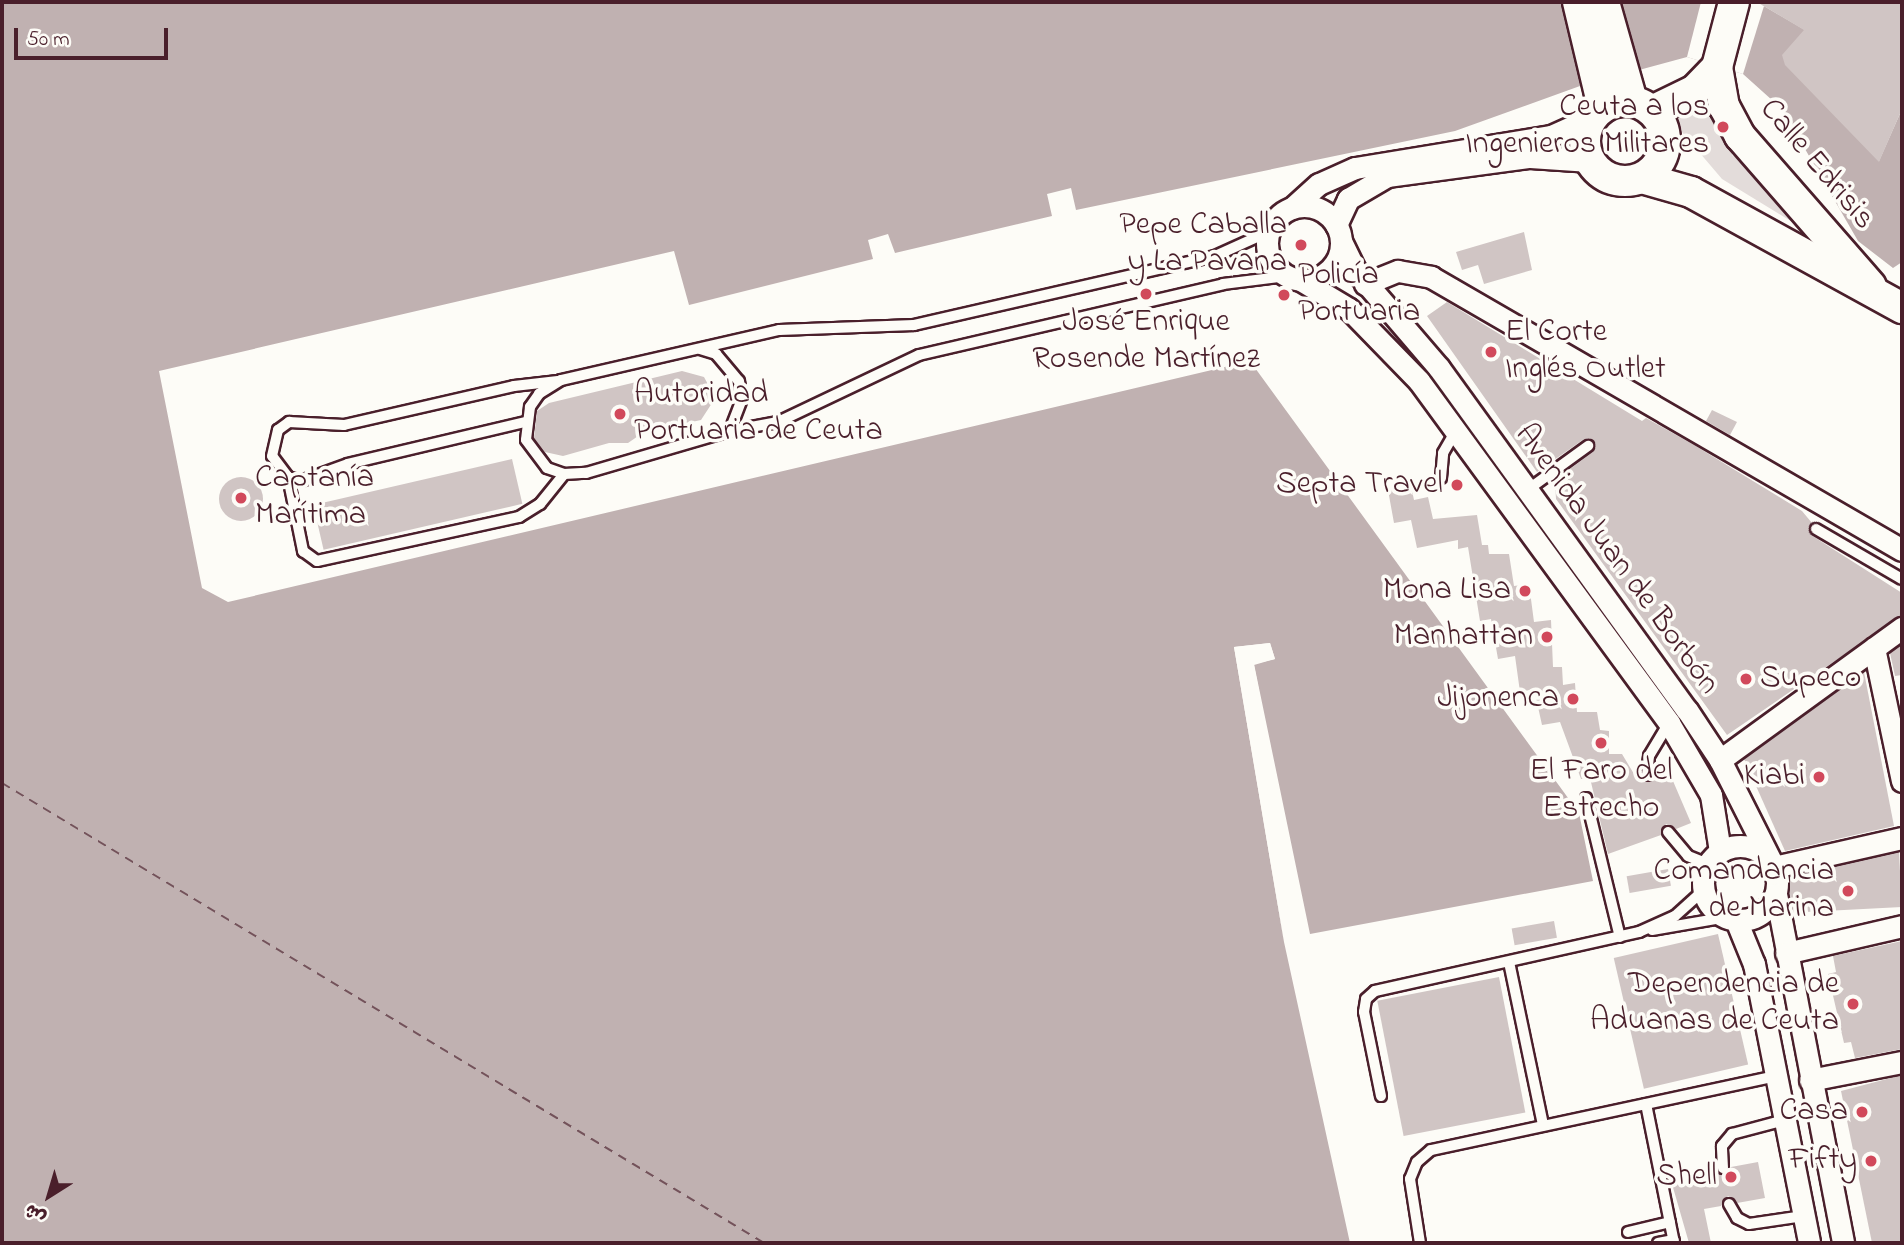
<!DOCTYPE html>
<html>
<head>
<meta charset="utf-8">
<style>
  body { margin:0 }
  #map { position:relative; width:1904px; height:1245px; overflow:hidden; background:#fdfcf7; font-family:"Indie Flower","Playpen Sans Arabic",sans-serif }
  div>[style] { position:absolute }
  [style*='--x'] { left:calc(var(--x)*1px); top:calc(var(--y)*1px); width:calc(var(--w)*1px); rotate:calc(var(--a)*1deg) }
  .green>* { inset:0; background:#e3dcda }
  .water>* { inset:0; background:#c0b1b1 }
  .pier>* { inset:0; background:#fdfcf7 }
  .ferry>* { height:2px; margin-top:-1px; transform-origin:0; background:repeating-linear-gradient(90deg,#73525a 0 9px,transparent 0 16px) }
  .building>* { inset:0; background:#d0c5c4; transform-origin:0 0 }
  .round { border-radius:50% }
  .roads { filter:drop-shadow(2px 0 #4a1f2b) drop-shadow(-2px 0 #4a1f2b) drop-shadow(0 2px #4a1f2b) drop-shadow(0 -2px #4a1f2b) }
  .lane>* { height:10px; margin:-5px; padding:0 5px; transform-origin:5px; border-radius:5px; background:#fdfcf7 }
  .street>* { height:21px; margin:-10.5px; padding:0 10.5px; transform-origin:10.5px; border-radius:10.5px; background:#fdfcf7 }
  .street>.ring { margin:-10.5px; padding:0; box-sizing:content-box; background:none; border:21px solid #fdfcf7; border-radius:50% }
  .secondary>* { height:30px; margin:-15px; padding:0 15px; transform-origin:15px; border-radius:15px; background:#fdfcf7 }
  .secondary>.ring { margin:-15px; padding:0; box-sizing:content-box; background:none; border:30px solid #fdfcf7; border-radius:50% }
  .dots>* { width:19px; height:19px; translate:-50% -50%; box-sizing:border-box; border:4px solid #fdfcf7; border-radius:50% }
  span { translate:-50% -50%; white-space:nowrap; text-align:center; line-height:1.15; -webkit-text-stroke:7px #fdfcf7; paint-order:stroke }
  .poi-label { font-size:32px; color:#4a1f2b }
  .right { translate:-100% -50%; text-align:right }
  .left { translate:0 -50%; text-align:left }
  .street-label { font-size:32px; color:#4a1f2b }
  .frame { position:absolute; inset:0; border:4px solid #4a1f2b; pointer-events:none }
  .north { position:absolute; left:14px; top:1161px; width:70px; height:70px; -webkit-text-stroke:5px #fdfcf7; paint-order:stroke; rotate:217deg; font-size:19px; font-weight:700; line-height:28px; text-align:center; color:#4a1f2b }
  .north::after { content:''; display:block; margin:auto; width:24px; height:32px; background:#4a1f2b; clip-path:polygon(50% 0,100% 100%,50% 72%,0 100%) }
  .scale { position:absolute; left:14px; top:28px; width:154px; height:32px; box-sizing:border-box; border:4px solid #4a1f2b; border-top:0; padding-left:9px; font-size:21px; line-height:24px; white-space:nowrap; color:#4a1f2b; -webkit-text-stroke:5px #fdfcf7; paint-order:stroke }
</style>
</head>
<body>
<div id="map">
  <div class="green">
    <div style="clip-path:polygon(1709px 95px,1716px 129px,1735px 136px,1732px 155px,1772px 185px,1799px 226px,1722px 179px,1682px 132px,1675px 110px)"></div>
  </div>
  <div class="water">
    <div style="clip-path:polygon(2px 2px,1757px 2px,1805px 30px,1879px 161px,1902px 109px,1902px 262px,1893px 268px,1858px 241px,1782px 109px,1743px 74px,1687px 57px,1580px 86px,1455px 131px,1076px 210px,1071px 188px,1047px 194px,1052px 216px,895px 253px,888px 234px,868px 240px,873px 259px,689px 305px,674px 251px,159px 371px,202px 588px,228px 602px,1250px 361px,1579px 813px,1593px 881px,1310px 934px,1254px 664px,1275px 659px,1270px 643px,1234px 647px,1284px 942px,1350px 1243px,2px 1243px)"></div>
  </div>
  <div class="pier">
    <div style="clip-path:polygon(1701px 2px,1757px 2px,1764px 6px,1743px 74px,1687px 57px)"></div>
    <div style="clip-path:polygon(1270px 643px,1275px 659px,1254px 665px,1306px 935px,1250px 664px,1271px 657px,1267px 647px,1238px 650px,1284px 942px,1234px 647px)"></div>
  </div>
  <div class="ferry">
    <div style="--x:2;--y:783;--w:890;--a:31.12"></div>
  </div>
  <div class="building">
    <div style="clip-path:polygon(1757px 2px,1902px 2px,1902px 109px,1879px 162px,1785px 65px,1782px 55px,1804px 30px)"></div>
    <div style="clip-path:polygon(1524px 232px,1532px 270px,1484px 284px,1478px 265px,1462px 270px,1456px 252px)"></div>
    <div style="clip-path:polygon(1447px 302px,1642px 421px,1646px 418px,1694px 445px,1802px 511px,1812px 523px,1811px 535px,1902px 593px,1902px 615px,1727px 735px,1556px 499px,1555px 480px,1593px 452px,1595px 442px,1584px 439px,1537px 472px,1427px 316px)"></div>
    <div style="clip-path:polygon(682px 371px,704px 377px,711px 390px,714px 400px,701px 420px,644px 432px,628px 443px,609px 443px,563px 456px,545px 452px,534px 438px,537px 411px,549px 403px)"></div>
    <div style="clip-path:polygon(1712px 410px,1737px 422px,1730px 435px,1706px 421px)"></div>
    <div style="left:512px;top:459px;width:46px;height:204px;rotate:77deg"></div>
    <div class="round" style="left:219px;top:477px;width:44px;height:44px"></div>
    <div style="clip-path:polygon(1411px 486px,1414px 500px,1428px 497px,1433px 519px,1477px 515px,1482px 545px,1488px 545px,1489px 554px,1509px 554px,1514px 586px,1529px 584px,1534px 622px,1551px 620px,1553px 667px,1562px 667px,1563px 685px,1575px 683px,1577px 712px,1597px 712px,1600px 730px,1609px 731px,1609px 754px,1622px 754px,1637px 779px,1650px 782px,1655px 772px,1667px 767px,1691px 823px,1676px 829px,1666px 824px,1661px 835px,1608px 854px,1590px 778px,1581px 779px,1560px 722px,1542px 725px,1534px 689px,1520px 692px,1515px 656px,1498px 659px,1491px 619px,1480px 621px,1468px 547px,1458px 549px,1458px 540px,1417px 548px,1411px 520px,1394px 523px,1388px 490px)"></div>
    <div style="clip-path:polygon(1902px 644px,1902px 675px,1895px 676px,1890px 653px)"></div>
    <div style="clip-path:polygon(1864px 672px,1894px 826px,1785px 851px,1744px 759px)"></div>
    <div style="left:1899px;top:852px;width:55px;height:111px;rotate:87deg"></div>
    <div style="left:1668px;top:869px;width:17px;height:42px;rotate:80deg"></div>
    <div style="left:1554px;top:921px;width:17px;height:43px;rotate:80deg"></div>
    <div style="left:1718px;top:934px;width:134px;height:107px;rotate:77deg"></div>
    <div style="clip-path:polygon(1902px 941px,1902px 1049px,1855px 1058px,1851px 1042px,1844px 1043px,1828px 974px,1836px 972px,1833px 956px)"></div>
    <div style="left:1499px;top:977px;width:138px;height:124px;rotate:79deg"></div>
    <div style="clip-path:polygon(1902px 1075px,1902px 1243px,1872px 1243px,1841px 1091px)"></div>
    <div style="clip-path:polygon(1758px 1162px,1765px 1198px,1737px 1203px,1728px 1196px,1721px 1206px,1704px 1209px,1711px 1243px,1689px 1243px,1670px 1177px,1715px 1169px,1724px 1176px,1731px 1167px)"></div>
  </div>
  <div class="roads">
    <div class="lane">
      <div style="--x:1268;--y:232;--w:58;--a:155.6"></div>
      <div style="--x:1215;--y:256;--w:309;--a:167.1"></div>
      <div style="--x:914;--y:325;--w:135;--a:177.9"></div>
      <div style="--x:779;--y:330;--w:224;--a:167.1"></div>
      <div style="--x:561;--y:380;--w:26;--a:148"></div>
      <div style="--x:539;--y:394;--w:16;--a:125"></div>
      <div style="--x:530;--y:407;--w:33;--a:97"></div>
      <div style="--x:526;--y:440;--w:35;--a:53"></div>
      <div style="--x:547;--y:468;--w:18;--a:19"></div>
      <div style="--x:564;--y:474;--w:22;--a:-3"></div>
      <div style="--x:586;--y:473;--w:150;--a:-16.3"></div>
      <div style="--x:730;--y:431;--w:49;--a:-10.6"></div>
      <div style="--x:778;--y:422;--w:156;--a:-25.4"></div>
      <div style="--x:919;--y:355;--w:312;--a:-13.1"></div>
      <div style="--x:1223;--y:284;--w:64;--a:-7.1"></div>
      <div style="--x:700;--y:349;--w:17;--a:17"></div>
      <div style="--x:716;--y:354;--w:35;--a:50"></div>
      <div style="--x:739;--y:381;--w:18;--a:81"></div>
      <div style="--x:742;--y:399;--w:34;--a:111"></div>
      <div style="--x:525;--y:422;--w:182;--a:166.7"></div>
      <div style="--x:348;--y:464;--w:50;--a:160.1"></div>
      <div style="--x:301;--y:481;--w:14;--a:-163"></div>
      <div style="--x:288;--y:477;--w:26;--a:-127"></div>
      <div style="--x:272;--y:456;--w:27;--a:-77"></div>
      <div style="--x:278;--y:430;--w:14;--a:-36"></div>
      <div style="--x:289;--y:422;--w:55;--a:3.1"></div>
      <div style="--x:344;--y:425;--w:174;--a:-12.9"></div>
      <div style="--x:514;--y:386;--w:44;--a:-6.5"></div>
      <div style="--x:288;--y:477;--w:76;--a:78.5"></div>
      <div style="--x:303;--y:551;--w:17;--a:36"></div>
      <div style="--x:317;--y:561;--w:207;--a:-12.3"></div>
      <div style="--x:519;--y:517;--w:25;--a:-32"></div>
      <div style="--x:540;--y:504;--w:38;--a:-51"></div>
      <div style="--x:1441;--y:478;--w:25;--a:-85"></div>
      <div style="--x:1443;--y:453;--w:24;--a:-60"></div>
      <div style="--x:1526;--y:491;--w:77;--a:-36"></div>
      <div style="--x:1816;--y:529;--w:99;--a:30.2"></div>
      <div style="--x:1647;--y:775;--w:19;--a:-84"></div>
      <div style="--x:1649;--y:756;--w:39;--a:-59"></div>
      <div style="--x:1586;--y:798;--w:143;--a:76.3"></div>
      <div style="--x:1668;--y:832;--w:31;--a:50"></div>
      <div style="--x:1688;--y:856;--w:22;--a:22"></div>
      <div style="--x:1652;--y:930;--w:76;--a:-9.8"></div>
      <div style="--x:1509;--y:962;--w:167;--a:78.2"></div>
      <div style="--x:1381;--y:1096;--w:86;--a:-101.4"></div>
      <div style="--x:1364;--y:1012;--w:13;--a:-81"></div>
      <div style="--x:1366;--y:999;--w:12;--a:-42"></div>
      <div style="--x:1375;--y:991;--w:271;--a:-12.6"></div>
      <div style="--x:1639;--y:932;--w:39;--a:-24"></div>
      <div style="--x:1675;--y:916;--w:39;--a:-42"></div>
      <div style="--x:1646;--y:1104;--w:142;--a:78.6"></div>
      <div style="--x:1723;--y:1168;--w:22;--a:-93"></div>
      <div style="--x:1722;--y:1146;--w:16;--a:-50"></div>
      <div style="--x:1732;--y:1134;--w:55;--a:-14.8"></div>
      <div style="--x:1729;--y:1204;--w:16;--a:60"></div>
      <div style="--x:1737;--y:1218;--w:13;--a:27"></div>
      <div style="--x:1749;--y:1224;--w:55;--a:-8.4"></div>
      <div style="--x:1628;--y:1232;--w:43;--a:-13.4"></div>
      <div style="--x:1420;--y:1243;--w:65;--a:-98.9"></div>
      <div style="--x:1410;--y:1179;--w:18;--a:-68"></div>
      <div style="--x:1417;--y:1162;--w:18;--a:-41"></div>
      <div style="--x:1431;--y:1150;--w:354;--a:-12.1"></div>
      <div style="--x:1658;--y:1243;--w:16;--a:-11"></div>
    </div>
    <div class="street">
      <div class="ring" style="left:1267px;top:206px;width:53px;height:53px"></div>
      <div style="--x:1292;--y:208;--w:36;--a:-42"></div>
      <div style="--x:1319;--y:184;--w:39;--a:-24"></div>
      <div style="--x:1355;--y:168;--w:199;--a:-9.3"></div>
      <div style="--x:1551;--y:136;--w:44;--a:-24.2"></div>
      <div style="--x:1336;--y:225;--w:29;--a:-65"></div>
      <div style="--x:1348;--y:199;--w:45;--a:-30.5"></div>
      <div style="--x:1387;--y:176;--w:144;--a:-7.6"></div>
      <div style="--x:1530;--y:157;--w:60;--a:3.8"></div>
      <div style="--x:1341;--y:241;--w:32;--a:64"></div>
      <div style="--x:1355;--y:270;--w:129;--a:49.4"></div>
      <div style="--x:1439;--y:368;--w:422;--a:54.1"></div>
      <div style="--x:1687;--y:710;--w:60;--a:56.6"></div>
      <div style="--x:1720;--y:760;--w:113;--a:63.2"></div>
      <div style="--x:1299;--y:279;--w:58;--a:31"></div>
      <div style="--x:1349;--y:309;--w:100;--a:45.8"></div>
      <div style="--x:1419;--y:381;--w:424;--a:53.8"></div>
      <div style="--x:1669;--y:723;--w:83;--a:59.7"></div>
      <div style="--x:1711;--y:795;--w:57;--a:80.9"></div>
      <div style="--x:1365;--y:284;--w:35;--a:-22"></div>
      <div style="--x:1398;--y:271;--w:34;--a:10"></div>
      <div style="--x:1431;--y:277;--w:544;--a:30.1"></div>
      <div style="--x:1874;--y:648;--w:136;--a:78.1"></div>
      <div style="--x:1720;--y:760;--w:225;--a:-36"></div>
      <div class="ring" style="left:1703px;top:846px;width:53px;height:53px"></div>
      <div style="--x:1774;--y:867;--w:131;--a:-12.8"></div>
      <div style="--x:1776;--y:894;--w:355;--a:79.1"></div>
      <div style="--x:1736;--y:920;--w:48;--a:67.8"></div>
      <div style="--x:1754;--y:964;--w:284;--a:78.8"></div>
      <div style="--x:1786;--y:953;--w:119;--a:-13.1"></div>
      <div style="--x:1810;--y:1080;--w:94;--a:-11.1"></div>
    </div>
    <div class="secondary">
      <div style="--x:1578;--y:2;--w:108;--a:76.6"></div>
      <div style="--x:1604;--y:2;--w:103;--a:74.2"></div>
      <div style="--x:1717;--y:67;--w:40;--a:80"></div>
      <div style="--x:1724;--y:106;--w:34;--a:62"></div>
      <div style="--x:1740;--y:136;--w:199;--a:48.9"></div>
      <div class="ring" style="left:1585px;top:101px;width:50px;height:50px"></div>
      <div style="--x:1652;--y:111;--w:48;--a:-26"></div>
      <div style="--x:1695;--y:90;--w:32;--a:-46"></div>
      <div style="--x:1717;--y:67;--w:67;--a:-75.3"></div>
      <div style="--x:1642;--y:178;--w:51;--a:15.9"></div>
      <div style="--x:1691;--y:192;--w:241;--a:28.8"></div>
    </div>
  </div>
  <div class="dots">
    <div style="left:1723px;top:127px;background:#d1495b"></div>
    <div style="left:1301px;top:245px;background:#d1495b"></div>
    <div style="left:1146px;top:294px;background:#d1495b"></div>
    <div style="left:1284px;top:295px;background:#d1495b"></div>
    <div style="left:1491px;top:352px;background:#d1495b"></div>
    <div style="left:620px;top:414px;background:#d1495b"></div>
    <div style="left:1457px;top:485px;background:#d1495b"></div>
    <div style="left:241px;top:498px;background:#d1495b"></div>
    <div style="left:1525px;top:591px;background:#d1495b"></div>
    <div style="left:1547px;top:637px;background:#d1495b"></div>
    <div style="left:1746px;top:679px;background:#d1495b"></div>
    <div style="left:1573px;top:699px;background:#d1495b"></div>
    <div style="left:1601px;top:743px;background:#d1495b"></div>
    <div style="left:1819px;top:777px;background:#d1495b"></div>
    <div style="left:1848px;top:891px;background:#d1495b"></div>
    <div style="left:1853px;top:1004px;background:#d1495b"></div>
    <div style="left:1862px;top:1112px;background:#d1495b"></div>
    <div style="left:1871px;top:1161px;background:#d1495b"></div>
    <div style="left:1731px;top:1177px;background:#d1495b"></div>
  </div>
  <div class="poi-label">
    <span class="right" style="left:1709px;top:127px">Ceuta a los<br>Ingenieros Militares</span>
    <span class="right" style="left:1287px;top:245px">Pepe Caballa<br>y La Pavana</span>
    <span class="left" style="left:1298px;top:295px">Policía<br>Portuaria</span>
    <span style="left:1146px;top:342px">José Enrique<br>Rosende Martínez</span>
    <span class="left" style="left:1505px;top:352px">El Corte<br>Inglés Outlet</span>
    <span class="left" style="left:634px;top:414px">Autoridad<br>Portuaria de Ceuta</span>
    <span class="left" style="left:255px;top:498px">Captanía<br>Marítima</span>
    <span class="right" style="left:1443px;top:485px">Septa Travel</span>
    <span class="right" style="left:1511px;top:591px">Mona Lisa</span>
    <span class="right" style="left:1533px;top:637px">Manhattan</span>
    <span class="left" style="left:1760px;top:679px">Supeco</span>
    <span class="right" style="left:1559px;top:699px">Jijonenca</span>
    <span style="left:1601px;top:791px">El Faro del<br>Estrecho</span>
    <span class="right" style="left:1805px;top:777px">Kiabi</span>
    <span class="right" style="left:1834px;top:891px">Comandancia<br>de Marina</span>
    <span class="right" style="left:1839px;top:1004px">Dependencia de<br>Aduanas de Ceuta</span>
    <span class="right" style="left:1848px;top:1112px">Casa</span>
    <span class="right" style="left:1857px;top:1161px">Fifty</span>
    <span class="right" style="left:1717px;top:1177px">Shell</span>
  </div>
  <div class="street-label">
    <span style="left:1816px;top:165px;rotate:50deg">Calle Edrisis</span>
    <span style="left:1616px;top:560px;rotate:54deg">Avenida Juan de Borbón</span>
  </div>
  <div class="frame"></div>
  <div class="north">ش</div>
  <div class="scale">50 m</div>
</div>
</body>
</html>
